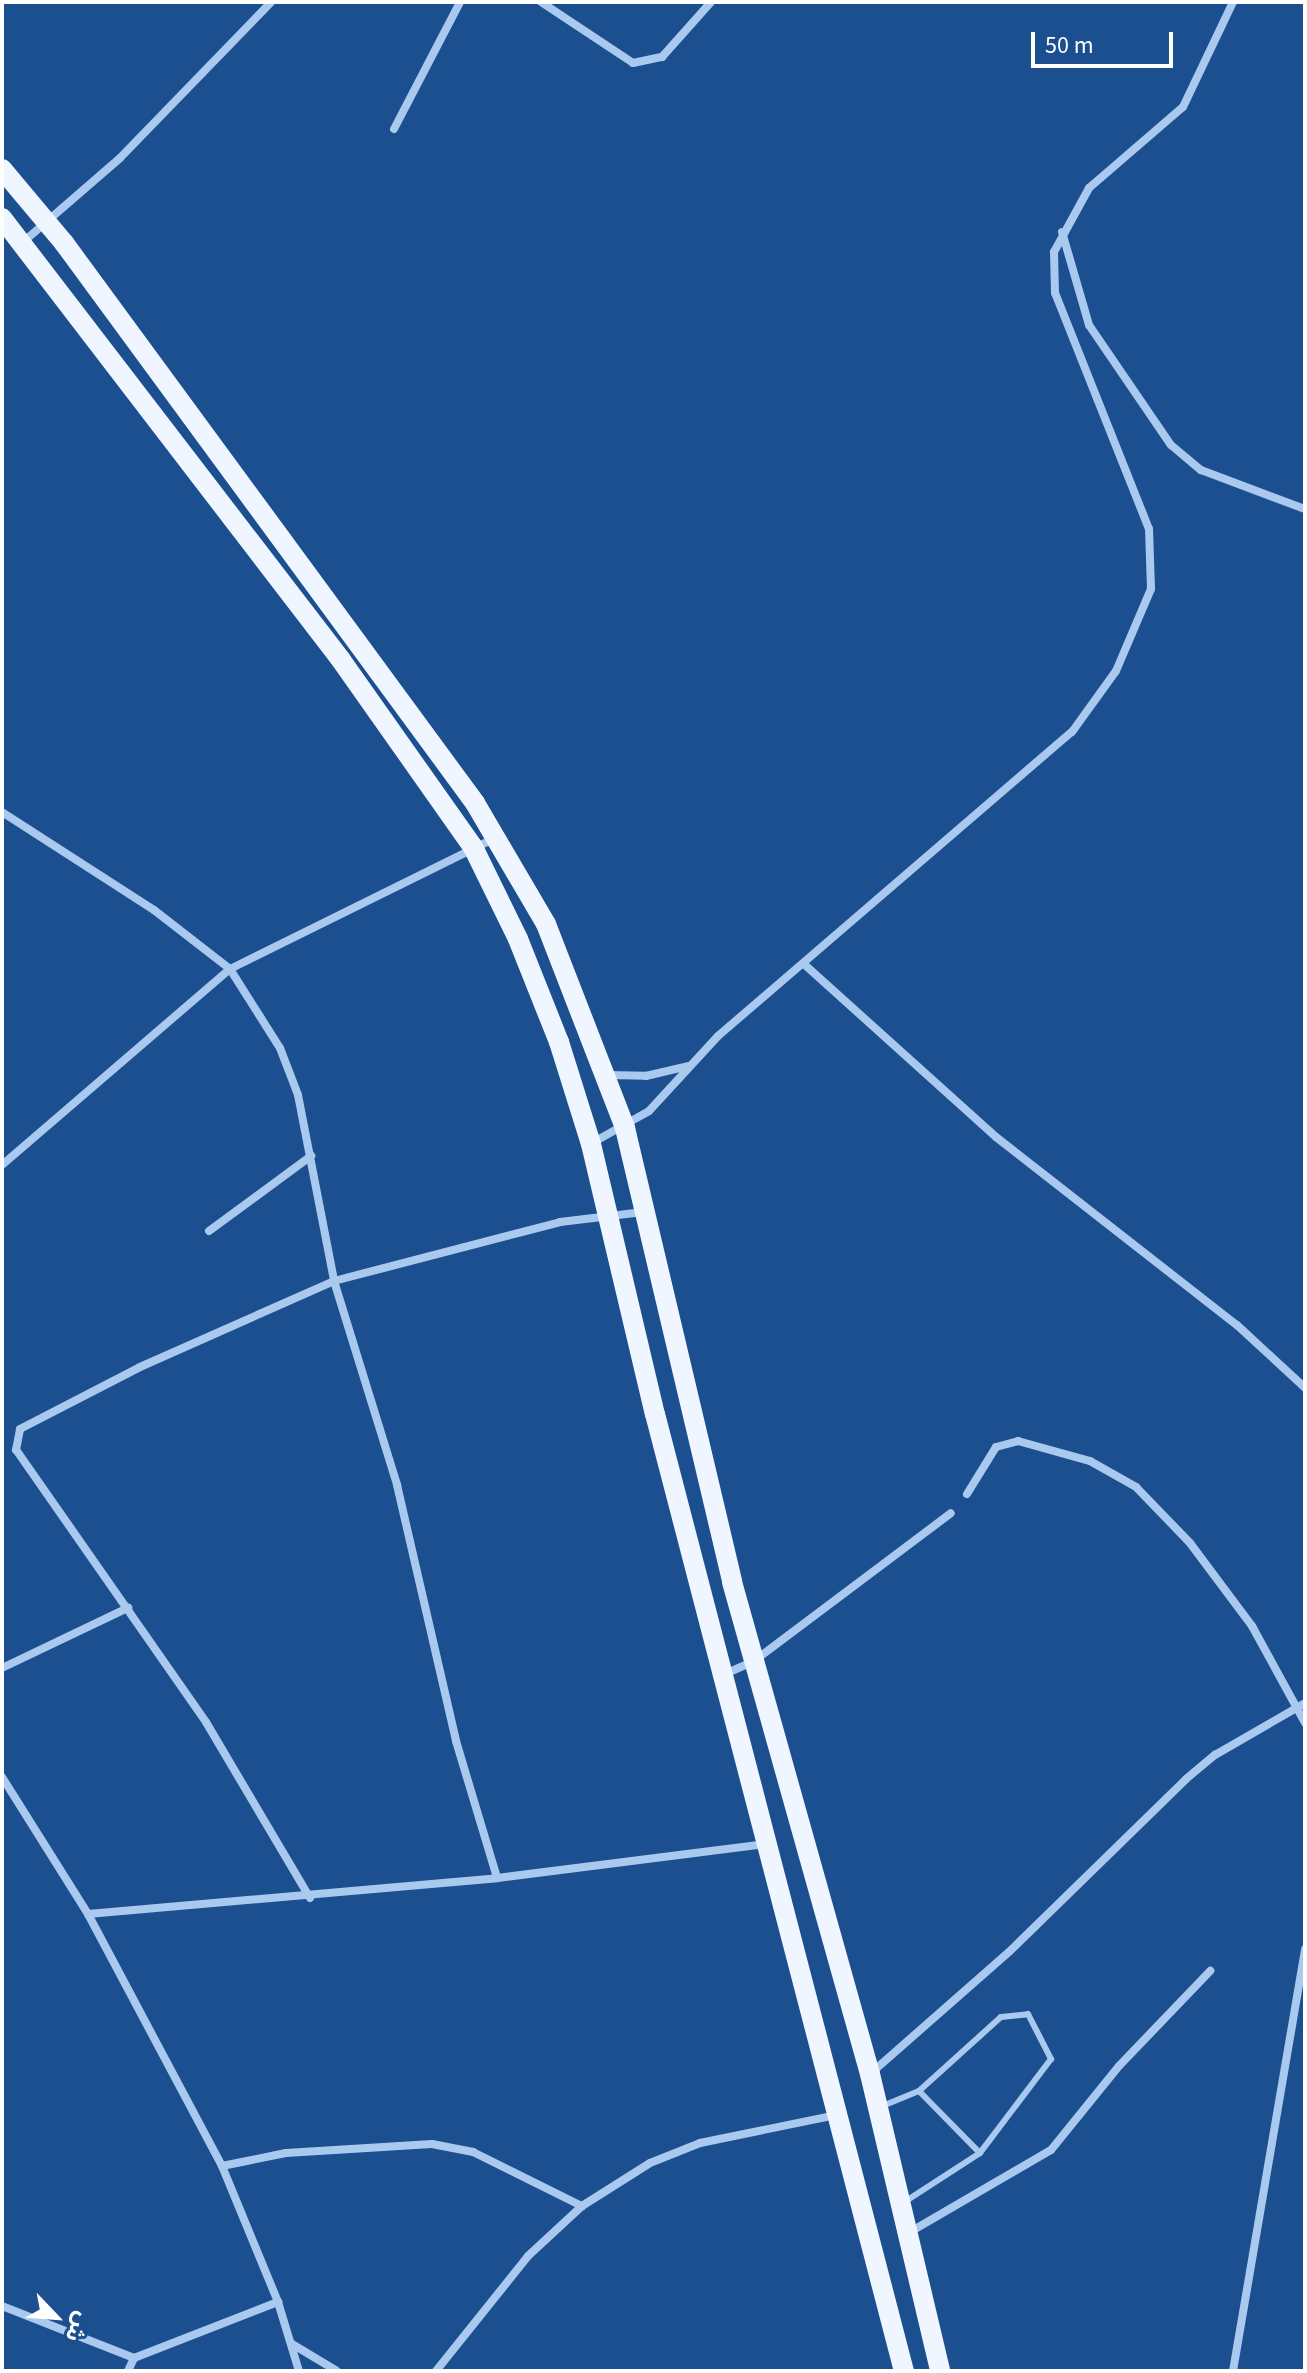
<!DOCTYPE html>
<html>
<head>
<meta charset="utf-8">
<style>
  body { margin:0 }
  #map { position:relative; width:1307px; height:2373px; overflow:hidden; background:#1b4f8f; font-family:"Source Sans 3","Noto Sans Arabic",sans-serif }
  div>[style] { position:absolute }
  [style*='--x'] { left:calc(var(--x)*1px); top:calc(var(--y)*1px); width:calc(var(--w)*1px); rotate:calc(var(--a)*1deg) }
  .service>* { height:6px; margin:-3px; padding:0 3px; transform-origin:3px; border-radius:3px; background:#a9c9ee }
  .minor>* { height:8px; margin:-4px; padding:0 4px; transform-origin:4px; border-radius:4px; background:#a9c9ee }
  .primary>* { height:20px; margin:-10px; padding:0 10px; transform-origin:10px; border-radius:10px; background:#f0f6ff }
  span { translate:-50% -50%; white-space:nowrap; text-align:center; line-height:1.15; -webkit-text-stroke:7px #1b4f8f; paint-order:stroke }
  .frame { position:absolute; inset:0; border:4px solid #fff; pointer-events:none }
  .north { position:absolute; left:16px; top:2277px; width:80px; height:80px; -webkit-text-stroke:6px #1b4f8f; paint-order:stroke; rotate:115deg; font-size:22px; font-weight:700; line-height:32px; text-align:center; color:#fff }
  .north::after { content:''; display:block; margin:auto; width:28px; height:36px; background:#fff; clip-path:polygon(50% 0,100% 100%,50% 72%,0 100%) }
  .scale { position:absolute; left:1031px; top:32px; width:142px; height:36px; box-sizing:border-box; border:4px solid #fff; border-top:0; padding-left:10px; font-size:24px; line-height:28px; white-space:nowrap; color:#fff; -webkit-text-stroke:6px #1b4f8f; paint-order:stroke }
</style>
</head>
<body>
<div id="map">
  <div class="service">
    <div style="--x:919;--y:2091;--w:87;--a:45.5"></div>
    <div style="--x:880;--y:2107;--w:42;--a:-22.3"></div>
    <div style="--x:919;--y:2091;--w:110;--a:-42.1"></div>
    <div style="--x:1001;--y:2017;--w:27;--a:-6"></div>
    <div style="--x:1028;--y:2014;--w:51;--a:62.9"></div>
    <div style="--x:1051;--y:2059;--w:118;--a:127.1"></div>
    <div style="--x:980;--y:2153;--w:92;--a:147"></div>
  </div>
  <div class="minor">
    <div style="--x:541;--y:2;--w:110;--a:33.5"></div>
    <div style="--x:633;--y:63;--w:30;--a:-12"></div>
    <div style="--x:662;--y:57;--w:74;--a:-48.3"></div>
    <div style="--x:394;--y:129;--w:143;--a:-62.5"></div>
    <div style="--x:1062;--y:232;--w:97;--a:73.8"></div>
    <div style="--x:1089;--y:325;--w:145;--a:55.7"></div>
    <div style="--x:1171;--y:445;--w:39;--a:40"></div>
    <div style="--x:1201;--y:470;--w:111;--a:20.6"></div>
    <div style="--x:22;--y:243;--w:130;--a:-40.9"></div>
    <div style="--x:120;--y:158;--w:217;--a:-45.9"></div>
    <div style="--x:2;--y:812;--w:181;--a:32.8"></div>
    <div style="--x:154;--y:910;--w:96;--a:37.8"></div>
    <div style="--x:230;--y:969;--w:93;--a:57.7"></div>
    <div style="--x:280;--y:1048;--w:50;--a:69"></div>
    <div style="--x:298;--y:1095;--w:189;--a:79"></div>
    <div style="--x:334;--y:1281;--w:214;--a:72.8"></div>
    <div style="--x:397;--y:1485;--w:263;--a:77"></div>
    <div style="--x:456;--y:1741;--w:143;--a:73.3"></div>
    <div style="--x:805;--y:965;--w:257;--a:42"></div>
    <div style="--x:996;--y:1137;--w:306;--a:38"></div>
    <div style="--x:1237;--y:1325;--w:93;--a:42.8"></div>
    <div style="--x:607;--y:1075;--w:39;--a:1"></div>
    <div style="--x:646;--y:1076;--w:43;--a:-13.4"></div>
    <div style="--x:592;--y:1143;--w:65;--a:-29.3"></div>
    <div style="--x:649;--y:1111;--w:102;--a:-47.4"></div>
    <div style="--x:718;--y:1036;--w:467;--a:-40.7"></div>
    <div style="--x:1072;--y:732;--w:75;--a:-54.2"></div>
    <div style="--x:1116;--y:671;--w:89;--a:-66.9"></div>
    <div style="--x:1151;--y:589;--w:60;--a:-91.9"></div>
    <div style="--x:1149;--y:529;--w:254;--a:-111.7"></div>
    <div style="--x:1055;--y:293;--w:41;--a:-91.4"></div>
    <div style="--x:1054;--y:252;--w:73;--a:-61.3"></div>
    <div style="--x:1089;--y:188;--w:124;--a:-40.8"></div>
    <div style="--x:1183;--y:107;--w:116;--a:-64.5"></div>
    <div style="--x:2;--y:1165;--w:301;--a:-40.7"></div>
    <div style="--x:230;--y:969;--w:296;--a:-26.3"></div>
    <div style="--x:209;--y:1231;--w:127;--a:-36.3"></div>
    <div style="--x:967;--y:1494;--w:55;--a:-58.3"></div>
    <div style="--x:996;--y:1447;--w:23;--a:-15"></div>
    <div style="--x:1018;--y:1441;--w:75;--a:15.5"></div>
    <div style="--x:1090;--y:1461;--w:53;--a:29.5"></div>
    <div style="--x:1136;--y:1487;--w:78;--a:46"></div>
    <div style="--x:1190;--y:1543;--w:104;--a:53.2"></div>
    <div style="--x:1252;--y:1626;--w:111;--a:61.3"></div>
    <div style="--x:2;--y:1668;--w:140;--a:-25.5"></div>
    <div style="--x:725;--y:1674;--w:32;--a:-24"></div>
    <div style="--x:754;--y:1661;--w:246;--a:-36.9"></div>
    <div style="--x:2;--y:1777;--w:162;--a:57.9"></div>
    <div style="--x:88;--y:1914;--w:285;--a:62"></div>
    <div style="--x:222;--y:2166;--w:147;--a:67.6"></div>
    <div style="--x:278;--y:2302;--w:72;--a:73.1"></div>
    <div style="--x:310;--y:1898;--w:204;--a:-120.6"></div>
    <div style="--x:206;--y:1722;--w:332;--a:-124.9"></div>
    <div style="--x:16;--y:1450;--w:21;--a:-79"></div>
    <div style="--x:20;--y:1429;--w:135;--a:-27.3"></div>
    <div style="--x:140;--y:1367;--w:212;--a:-23.9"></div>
    <div style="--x:334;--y:1281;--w:234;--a:-14.6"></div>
    <div style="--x:560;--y:1222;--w:84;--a:-6.9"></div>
    <div style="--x:88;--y:1914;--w:411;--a:-5"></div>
    <div style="--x:497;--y:1878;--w:270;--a:-7.2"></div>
    <div style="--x:870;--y:2074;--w:186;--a:-41.3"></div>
    <div style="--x:1010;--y:1951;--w:246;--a:-44.3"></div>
    <div style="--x:1186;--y:1779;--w:38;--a:-40"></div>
    <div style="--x:1215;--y:1755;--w:104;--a:-30"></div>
    <div style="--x:222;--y:2166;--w:65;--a:-11.5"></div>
    <div style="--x:286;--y:2153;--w:146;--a:-3.5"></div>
    <div style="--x:432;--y:2144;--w:42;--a:11"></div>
    <div style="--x:473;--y:2152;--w:122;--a:26.4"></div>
    <div style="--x:910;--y:2232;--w:163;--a:-30.2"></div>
    <div style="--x:1051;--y:2150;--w:108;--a:-51"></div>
    <div style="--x:1119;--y:2066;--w:132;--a:-46.2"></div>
    <div style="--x:2;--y:2306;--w:142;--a:21.5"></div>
    <div style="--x:134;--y:2358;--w:155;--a:-21.3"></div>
    <div style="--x:292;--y:2344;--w:52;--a:31"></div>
    <div style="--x:128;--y:2371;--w:14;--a:-65"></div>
    <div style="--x:436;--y:2371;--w:147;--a:-51.3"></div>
    <div style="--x:528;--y:2256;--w:74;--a:-42.8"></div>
    <div style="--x:582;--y:2206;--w:80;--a:-32.3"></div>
    <div style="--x:650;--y:2163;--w:54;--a:-21.8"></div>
    <div style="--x:700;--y:2143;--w:140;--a:-11.6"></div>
    <div style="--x:1233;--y:2371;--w:428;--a:-80.3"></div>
  </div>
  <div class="primary">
    <div style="--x:2;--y:169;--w:97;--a:50"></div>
    <div style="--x:64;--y:243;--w:695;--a:53.72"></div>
    <div style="--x:475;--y:803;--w:140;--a:59.6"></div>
    <div style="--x:546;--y:924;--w:219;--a:68.8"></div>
    <div style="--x:625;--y:1128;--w:466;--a:76.7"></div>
    <div style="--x:732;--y:1582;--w:511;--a:74.33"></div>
    <div style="--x:870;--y:2074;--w:305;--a:76.7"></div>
    <div style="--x:2;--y:218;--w:557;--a:52.51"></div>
    <div style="--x:341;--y:660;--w:229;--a:54.8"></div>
    <div style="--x:473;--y:847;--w:102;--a:63.9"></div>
    <div style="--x:518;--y:939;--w:111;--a:68.3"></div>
    <div style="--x:559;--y:1042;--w:107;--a:72.6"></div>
    <div style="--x:591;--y:1144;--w:277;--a:76.7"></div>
    <div style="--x:655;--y:1414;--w:989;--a:75.42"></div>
  </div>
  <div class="frame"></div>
  <div class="north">ش</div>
  <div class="scale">50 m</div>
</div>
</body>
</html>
